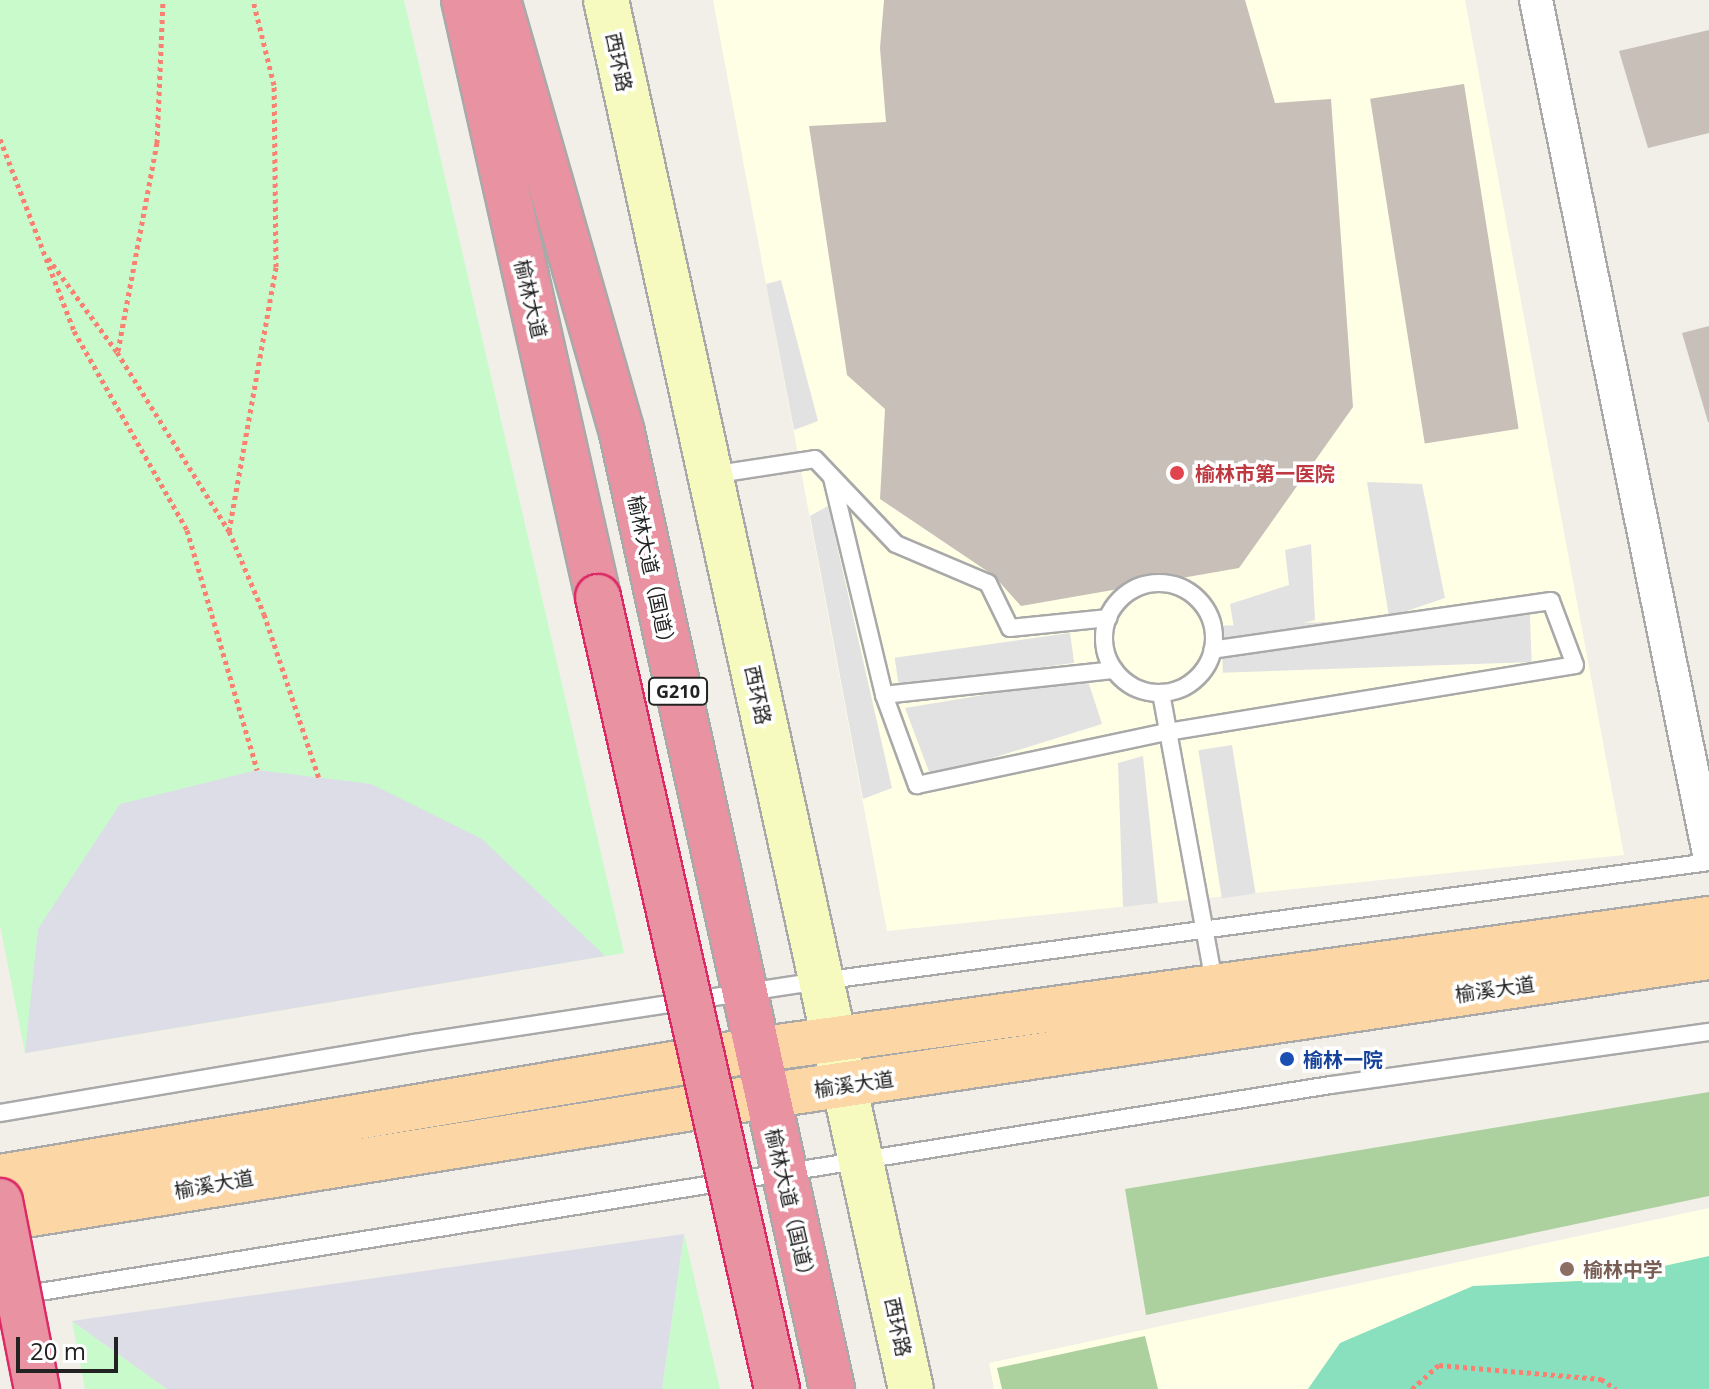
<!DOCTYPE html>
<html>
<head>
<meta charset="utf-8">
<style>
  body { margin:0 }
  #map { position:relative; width:1709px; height:1389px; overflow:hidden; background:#f2efe9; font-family:"Open Sans","Noto Sans SC",sans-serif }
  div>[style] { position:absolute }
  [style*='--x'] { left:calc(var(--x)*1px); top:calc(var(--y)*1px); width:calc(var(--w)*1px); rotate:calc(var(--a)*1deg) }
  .education>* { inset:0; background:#ffffe5 }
  .forest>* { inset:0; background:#add19e }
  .park>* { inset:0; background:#c8facc }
  .pitch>* { inset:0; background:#88e0be }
  .parking>* { inset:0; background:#e2e2e2; transform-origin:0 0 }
  .plaza>* { inset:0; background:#dddde8 }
  .building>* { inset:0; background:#c7bfb8; transform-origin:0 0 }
  .path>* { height:5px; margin-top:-2.5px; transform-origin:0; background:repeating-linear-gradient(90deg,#fa8072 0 4px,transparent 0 8px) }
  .roads { filter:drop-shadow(2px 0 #a9a9a9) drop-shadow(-2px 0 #a9a9a9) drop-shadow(0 2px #a9a9a9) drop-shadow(0 -2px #a9a9a9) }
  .lane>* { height:16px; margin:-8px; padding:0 8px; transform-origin:8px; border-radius:8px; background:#fff }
  .lane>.ring { margin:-8px; padding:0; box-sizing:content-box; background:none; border:16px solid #fff; border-radius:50% }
  .street>* { height:32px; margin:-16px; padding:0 16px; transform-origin:16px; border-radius:16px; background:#fff }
  .secondary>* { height:44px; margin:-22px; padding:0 22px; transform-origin:22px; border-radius:22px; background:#f7fabf }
  .primary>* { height:44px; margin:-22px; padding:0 22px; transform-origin:22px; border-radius:22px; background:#fcd6a4 }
  .highway>* { height:44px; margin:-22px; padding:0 22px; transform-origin:22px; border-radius:22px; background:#e892a2 }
  .bridges { filter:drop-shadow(2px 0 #dc2a67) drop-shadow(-2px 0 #dc2a67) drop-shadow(0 2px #dc2a67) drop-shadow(0 -2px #dc2a67) }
  .highway-bridge>* { height:44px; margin:-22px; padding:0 22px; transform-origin:22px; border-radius:22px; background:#e892a2 }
  .dots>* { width:22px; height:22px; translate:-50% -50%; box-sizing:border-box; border:4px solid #fff; border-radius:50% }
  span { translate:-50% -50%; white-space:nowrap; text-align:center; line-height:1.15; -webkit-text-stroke:7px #fff; paint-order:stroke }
  .shield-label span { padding:2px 6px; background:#fff; border:2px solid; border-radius:6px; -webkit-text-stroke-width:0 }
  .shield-label { font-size:18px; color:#222; font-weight:700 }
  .street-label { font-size:20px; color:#222 }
  .health-label { font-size:20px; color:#be3a42; font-weight:700 }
  .left { translate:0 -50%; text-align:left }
  .transit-label { font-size:20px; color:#164399; font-weight:700 }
  .education-label { font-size:20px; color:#785e54; font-weight:700 }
  .scale { position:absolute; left:16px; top:1337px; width:102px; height:36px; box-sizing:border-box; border:4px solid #222; border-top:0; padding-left:10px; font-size:24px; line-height:28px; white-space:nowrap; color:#222; -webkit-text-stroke:6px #fff; paint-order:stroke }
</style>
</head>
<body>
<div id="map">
  <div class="education">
    <div style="clip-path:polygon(713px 0,1465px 0,1624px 855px,887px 931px)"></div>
    <div style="clip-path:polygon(1709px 1208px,1709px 1389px,994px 1389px,989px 1363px)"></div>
  </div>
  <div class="forest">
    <div style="clip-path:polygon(1709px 1092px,1709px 1196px,1146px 1315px,1125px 1189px)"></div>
    <div style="clip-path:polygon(1145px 1336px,1158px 1389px,1002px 1389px,997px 1368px)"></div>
  </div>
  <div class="park">
    <div style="clip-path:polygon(0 0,404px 0,624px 953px,25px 1053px,0 925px)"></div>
    <div style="clip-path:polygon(684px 1234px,720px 1389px,662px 1389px)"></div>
    <div style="clip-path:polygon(72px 1321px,167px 1389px,85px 1389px)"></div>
  </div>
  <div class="pitch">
    <div style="clip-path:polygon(1709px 1256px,1709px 1389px,1308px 1389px,1340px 1343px,1473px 1286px,1601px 1280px)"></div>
  </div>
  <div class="parking">
    <div style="clip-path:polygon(781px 280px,818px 421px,794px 430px,766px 284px)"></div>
    <div style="clip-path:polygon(1367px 482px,1422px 484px,1445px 598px,1389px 617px)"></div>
    <div style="clip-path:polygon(828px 506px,892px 788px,863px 799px,810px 516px)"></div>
    <div style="clip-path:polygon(1311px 544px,1315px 620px,1236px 640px,1230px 604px,1289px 585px,1285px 550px)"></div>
    <div style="left:1530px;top:615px;width:47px;height:309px;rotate:88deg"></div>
    <div style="left:1070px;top:633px;width:30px;height:177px;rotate:82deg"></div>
    <div style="clip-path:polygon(1087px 678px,1102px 724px,931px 777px,905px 708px)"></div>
    <div style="left:1232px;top:745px;width:150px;height:34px;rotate:81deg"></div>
    <div style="clip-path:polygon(1143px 756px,1158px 903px,1123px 907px,1118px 763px)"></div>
  </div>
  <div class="plaza">
    <div style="clip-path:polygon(257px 770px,371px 784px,482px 839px,605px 956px,25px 1053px,38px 929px,120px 804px)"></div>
    <div style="clip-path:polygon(684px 1234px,662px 1389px,167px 1389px,72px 1321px)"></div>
  </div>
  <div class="building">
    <div style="clip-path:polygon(884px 0,1245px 0,1275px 103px,1331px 99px,1353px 407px,1239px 568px,1021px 606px,993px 575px,880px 499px,885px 409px,847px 375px,809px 126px,886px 122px,880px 48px)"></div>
    <div style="clip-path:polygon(1709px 30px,1709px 133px,1648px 148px,1619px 51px)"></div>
    <div style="left:1464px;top:84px;width:349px;height:95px;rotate:81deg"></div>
    <div style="clip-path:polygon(1709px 326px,1709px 422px,1708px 422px,1682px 333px)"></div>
  </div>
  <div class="path">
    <div style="--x:0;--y:139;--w:206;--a:68.9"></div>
    <div style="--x:74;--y:331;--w:229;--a:60.4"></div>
    <div style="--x:187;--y:530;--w:250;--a:73.7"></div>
    <div style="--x:48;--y:258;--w:117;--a:53.7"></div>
    <div style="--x:117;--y:352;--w:211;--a:58"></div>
    <div style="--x:229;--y:531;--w:90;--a:67.1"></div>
    <div style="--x:264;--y:614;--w:173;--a:71.5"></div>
    <div style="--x:118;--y:351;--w:212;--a:-79.4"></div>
    <div style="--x:157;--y:143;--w:143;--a:-87.6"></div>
    <div style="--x:229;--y:531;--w:268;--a:-79.9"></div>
    <div style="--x:276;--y:267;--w:182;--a:-90.6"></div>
    <div style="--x:274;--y:85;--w:88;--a:-103.9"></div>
    <div style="--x:1412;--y:1389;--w:36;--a:-42"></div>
    <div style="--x:1439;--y:1365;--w:163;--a:4.9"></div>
    <div style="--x:1601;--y:1379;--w:18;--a:34"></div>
  </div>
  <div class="roads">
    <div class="lane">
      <div style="--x:711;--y:475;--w:105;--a:-8.7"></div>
      <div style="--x:815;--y:459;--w:117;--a:46.4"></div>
      <div style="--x:896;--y:544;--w:100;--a:23"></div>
      <div style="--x:988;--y:583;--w:50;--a:63.9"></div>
      <div style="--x:1010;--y:628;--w:99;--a:-5.8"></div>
      <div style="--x:832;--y:478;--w:223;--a:76.5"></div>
      <div class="ring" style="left:1104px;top:583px;width:94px;height:94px"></div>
      <div style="--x:1114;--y:670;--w:231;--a:173.8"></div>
      <div style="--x:884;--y:695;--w:96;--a:69.9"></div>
      <div style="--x:917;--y:785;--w:256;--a:-12"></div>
      <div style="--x:1167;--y:732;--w:413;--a:-9.3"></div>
      <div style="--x:1575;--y:665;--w:68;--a:-110.6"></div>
      <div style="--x:1551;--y:601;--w:342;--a:171.8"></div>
      <div style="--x:1161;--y:693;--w:298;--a:79.6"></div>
      <div style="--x:0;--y:1113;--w:420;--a:-9.6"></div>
      <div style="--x:414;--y:1043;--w:412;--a:-8.7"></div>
      <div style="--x:821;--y:981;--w:896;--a:-7.63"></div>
      <div style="--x:21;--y:1295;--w:1327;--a:-9.11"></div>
      <div style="--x:1331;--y:1085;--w:382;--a:-8"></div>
    </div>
    <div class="street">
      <div style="--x:1536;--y:0;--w:871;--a:78.55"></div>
    </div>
    <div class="secondary">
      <div style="--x:606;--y:0;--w:1422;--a:77.62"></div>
    </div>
    <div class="primary">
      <div style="--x:0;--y:1177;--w:767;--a:-9.54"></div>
      <div style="--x:756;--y:1050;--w:962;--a:-7.83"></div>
      <div style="--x:0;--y:1219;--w:776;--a:-9.12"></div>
      <div style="--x:766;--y:1096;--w:953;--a:-8.39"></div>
    </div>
    <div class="highway">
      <div style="--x:464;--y:0;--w:612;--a:77.35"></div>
      <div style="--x:498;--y:0;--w:450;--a:74"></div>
      <div style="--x:622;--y:433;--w:979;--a:77.61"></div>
    </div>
  </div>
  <div class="bridges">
    <div class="highway-bridge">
      <div style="--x:598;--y:597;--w:812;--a:77.26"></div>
      <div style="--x:0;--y:1201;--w:192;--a:78.9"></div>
    </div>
  </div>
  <div class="dots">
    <div style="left:1177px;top:473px;background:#e0444e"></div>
    <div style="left:1287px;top:1059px;background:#1a4fb4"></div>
    <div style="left:1567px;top:1269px;background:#8d6e63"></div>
  </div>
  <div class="shield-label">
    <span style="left:678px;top:691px">G210</span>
  </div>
  <div class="street-label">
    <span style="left:619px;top:62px;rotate:78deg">西环路</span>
    <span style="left:531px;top:299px;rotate:77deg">榆林大道</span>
    <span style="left:652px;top:574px;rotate:78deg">榆林大道（国道）</span>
    <span style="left:758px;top:695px;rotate:78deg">西环路</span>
    <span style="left:1495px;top:989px;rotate:-8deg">榆溪大道</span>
    <span style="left:854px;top:1084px;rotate:-8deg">榆溪大道</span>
    <span style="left:214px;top:1184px;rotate:-10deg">榆溪大道</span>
    <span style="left:791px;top:1207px;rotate:77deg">榆林大道（国道）</span>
    <span style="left:898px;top:1327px;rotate:78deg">西环路</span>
  </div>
  <div class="health-label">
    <span class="left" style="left:1195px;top:473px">榆林市第一医院</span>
  </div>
  <div class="transit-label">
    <span class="left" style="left:1303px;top:1059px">榆林一院</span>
  </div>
  <div class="education-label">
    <span class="left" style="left:1583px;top:1269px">榆林中学</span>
  </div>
  <div class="scale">20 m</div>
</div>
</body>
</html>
